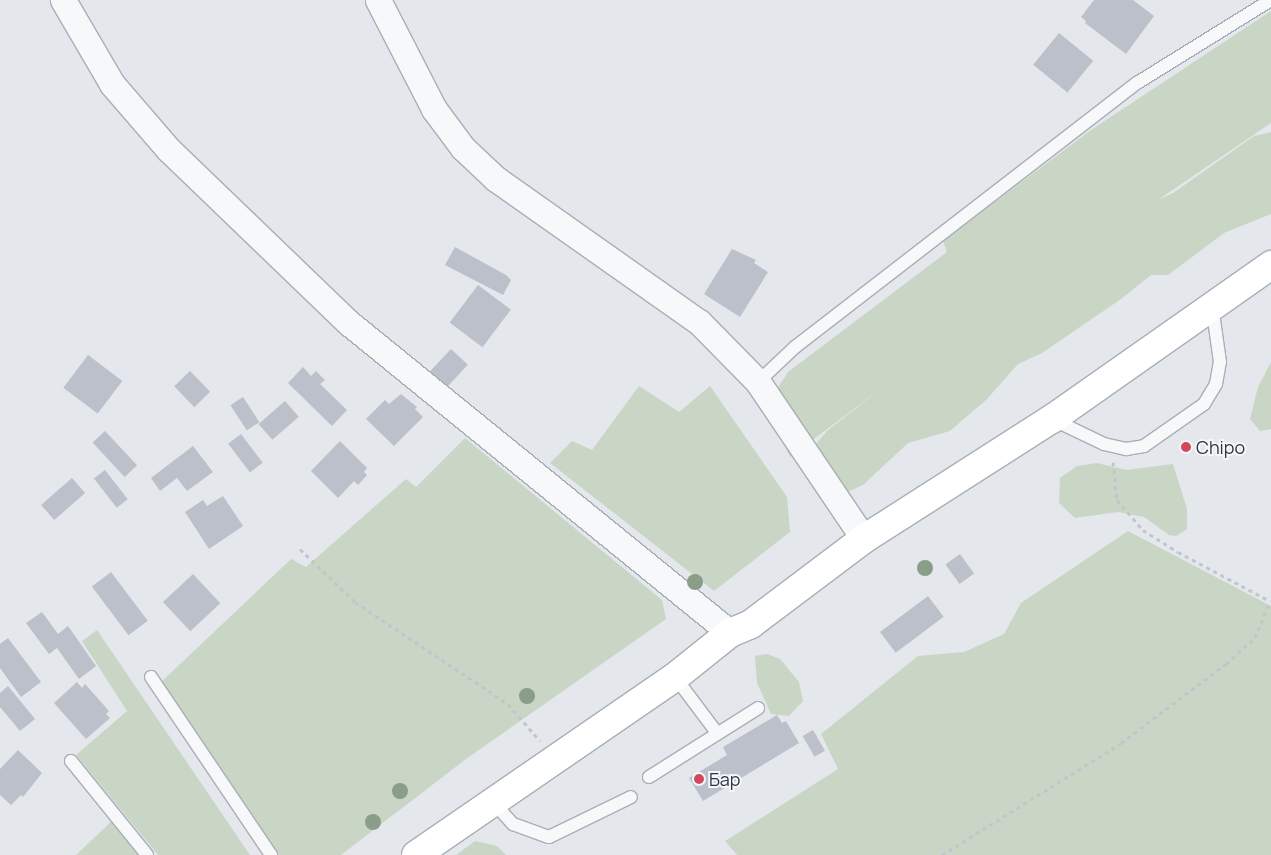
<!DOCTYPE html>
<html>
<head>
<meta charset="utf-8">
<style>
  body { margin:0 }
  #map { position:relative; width:1271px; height:855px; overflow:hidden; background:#e4e7ec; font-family:Manrope,sans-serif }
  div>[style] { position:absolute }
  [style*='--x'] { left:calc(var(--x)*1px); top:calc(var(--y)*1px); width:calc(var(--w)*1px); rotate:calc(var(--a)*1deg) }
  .green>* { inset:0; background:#c9d6c5 }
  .building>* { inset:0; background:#bbc0ca; transform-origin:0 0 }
  .path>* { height:3px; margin-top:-1.5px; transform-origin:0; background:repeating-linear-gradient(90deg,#c2c5cb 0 4px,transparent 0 8px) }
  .roads { filter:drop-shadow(1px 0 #a9aeb7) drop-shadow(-1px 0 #a9aeb7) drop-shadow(0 1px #a9aeb7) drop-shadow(0 -1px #a9aeb7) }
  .lane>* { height:12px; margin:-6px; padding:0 6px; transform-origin:6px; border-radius:6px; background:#f7f8fa }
  .street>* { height:25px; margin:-12.5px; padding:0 12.5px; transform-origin:12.5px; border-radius:12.5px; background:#f7f8fa }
  .highway>* { height:28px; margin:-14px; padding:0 14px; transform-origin:14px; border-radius:14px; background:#fff }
  .trees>* { width:16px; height:16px; margin:-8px; border-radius:50%; background:#899d89 }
  .dots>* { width:14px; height:14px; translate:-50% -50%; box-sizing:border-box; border:2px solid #f4f6f9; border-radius:50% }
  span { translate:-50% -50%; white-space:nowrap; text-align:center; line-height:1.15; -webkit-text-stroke:4px #f4f6f9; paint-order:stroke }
  .poi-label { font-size:18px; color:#2b3445 }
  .left { translate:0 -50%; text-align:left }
</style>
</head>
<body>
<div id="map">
  <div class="green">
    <div style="clip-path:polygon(1271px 11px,1271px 123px,1158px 200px,1173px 193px,1254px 136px,1271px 132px,1271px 214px,1224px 233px,1168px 275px,1151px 275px,1121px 299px,1042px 353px,1018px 364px,987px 399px,950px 431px,908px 443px,863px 485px,841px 495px,815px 445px,828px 430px,883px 387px,790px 457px,774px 423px,779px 386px,788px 372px,947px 252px,943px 241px,1091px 130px)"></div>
    <div style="clip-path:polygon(1271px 362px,1271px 429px,1260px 431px,1250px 419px,1258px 387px)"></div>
    <div style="clip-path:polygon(639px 386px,679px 412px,710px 386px,787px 497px,790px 532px,714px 591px,550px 463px,572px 441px,592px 450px)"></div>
    <div style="clip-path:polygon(465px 438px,662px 600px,666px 619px,466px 759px,341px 855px,279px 855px,159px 684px,291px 559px,306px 567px,406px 479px,416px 487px)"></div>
    <div style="clip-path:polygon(1097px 463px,1126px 470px,1173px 464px,1187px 509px,1187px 529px,1176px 536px,1169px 535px,1144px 517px,1118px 512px,1075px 518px,1059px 503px,1060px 478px,1077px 466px)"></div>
    <div style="clip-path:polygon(1128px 531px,1271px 606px,1271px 855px,737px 855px,725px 841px,838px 769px,821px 734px,918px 656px,964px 652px,1004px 634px,1021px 603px)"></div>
    <div style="clip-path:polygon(97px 630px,250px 855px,158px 855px,76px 755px,127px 711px,82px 641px)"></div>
    <div style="clip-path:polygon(767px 654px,780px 659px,799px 682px,803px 701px,789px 716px,771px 714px,757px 683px,755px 656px)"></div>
    <div style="clip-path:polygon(114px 819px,142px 855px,76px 855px)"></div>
    <div style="clip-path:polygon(475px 841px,497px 846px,506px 855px,456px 855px)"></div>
  </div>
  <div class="building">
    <div style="clip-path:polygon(1094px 0,1133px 0,1154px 16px,1126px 54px,1085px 23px,1086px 21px,1081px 17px)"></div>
    <div style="left:1059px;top:33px;width:44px;height:41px;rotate:39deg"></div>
    <div style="clip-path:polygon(455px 247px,506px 275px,511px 280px,503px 295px,445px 265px)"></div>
    <div style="clip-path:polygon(732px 249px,756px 260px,754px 263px,768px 272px,740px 317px,704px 294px)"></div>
    <div style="left:478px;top:285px;width:41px;height:47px;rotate:37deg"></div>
    <div style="left:451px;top:349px;width:23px;height:35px;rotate:43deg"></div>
    <div style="left:88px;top:355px;width:43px;height:41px;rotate:37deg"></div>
    <div style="clip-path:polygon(303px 367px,311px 376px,316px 371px,325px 380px,320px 384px,347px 410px,332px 426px,288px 383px)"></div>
    <div style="left:190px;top:371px;width:29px;height:22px;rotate:46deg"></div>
    <div style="clip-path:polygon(401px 394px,417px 407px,415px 409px,423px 417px,394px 446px,366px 419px,385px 400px,389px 404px)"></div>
    <div style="left:243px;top:397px;width:30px;height:15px;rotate:57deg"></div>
    <div style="left:285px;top:401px;width:21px;height:35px;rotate:49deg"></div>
    <div style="left:105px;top:431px;width:47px;height:17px;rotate:47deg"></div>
    <div style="left:241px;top:434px;width:36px;height:16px;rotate:53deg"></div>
    <div style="clip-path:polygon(340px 441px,367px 468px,364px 472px,367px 475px,358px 485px,354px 481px,338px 498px,311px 471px)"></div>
    <div style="clip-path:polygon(193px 446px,213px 472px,187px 491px,177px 478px,160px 491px,151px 478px)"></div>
    <div style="left:105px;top:470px;width:37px;height:14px;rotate:52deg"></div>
    <div style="left:72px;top:478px;width:20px;height:41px;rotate:49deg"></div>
    <div style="clip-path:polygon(223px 496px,243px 526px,209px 549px,185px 512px,203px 500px,207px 506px)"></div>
    <div style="left:960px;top:554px;width:24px;height:18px;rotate:54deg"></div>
    <div style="left:111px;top:572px;width:61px;height:24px;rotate:53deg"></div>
    <div style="left:193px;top:574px;width:40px;height:41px;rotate:47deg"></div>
    <div style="left:928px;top:596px;width:26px;height:60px;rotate:53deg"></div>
    <div style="clip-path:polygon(42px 612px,58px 634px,68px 626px,96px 666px,79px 679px,57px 648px,49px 654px,26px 623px)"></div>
    <div style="clip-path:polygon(8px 638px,41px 682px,21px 697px,0 668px,0 644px)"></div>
    <div style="clip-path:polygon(77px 682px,82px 688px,85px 684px,109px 711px,106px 714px,110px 718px,86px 739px,54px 703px)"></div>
    <div style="clip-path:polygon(8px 686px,35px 719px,20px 731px,0 707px,0 693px)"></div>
    <div style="clip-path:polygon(777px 715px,782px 723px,786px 721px,799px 743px,703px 801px,689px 778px,727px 755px,723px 747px)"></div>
    <div style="left:813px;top:730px;width:24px;height:12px;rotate:60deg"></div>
    <div style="clip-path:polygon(18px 750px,42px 773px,23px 797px,21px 795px,11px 805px,0 795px,0 769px)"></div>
  </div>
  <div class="path">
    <div style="--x:1113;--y:462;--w:38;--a:84"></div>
    <div style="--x:1117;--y:500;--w:40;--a:49"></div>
    <div style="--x:1143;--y:530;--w:41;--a:32.2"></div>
    <div style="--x:1178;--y:552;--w:104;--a:28"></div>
    <div style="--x:300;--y:549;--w:76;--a:43.9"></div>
    <div style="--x:355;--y:602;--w:184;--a:33.7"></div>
    <div style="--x:508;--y:704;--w:49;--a:49.1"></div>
    <div style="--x:942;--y:855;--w:211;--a:-32"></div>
    <div style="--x:1121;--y:743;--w:131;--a:-37"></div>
    <div style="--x:1226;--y:664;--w:39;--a:-42"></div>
    <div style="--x:1255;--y:638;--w:40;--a:-68"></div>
  </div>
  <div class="roads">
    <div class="lane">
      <div style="--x:758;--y:382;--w:51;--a:-43.4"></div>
      <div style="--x:795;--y:347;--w:432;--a:-37.7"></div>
      <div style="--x:1137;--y:83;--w:158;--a:-31.8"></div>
      <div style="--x:1052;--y:419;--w:58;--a:25.7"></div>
      <div style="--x:1104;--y:444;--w:23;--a:13"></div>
      <div style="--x:1126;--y:449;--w:18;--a:-9"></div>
      <div style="--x:1144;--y:446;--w:73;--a:-35"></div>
      <div style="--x:1204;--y:404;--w:23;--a:-59"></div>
      <div style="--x:1216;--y:384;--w:22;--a:-80"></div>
      <div style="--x:1220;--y:362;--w:57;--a:-98.1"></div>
      <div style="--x:151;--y:677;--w:215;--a:56"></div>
      <div style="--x:675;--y:677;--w:70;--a:53.1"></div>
      <div style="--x:71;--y:761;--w:121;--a:51"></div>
      <div style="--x:649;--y:777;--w:129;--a:-32.3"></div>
      <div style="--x:493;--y:802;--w:30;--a:48"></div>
      <div style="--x:513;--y:824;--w:38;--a:20"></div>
      <div style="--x:549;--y:837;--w:91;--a:-26"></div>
    </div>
    <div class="street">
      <div style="--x:63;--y:0;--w:97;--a:59.7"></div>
      <div style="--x:112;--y:84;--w:87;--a:49.2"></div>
      <div style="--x:169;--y:150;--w:250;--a:43.9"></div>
      <div style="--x:349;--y:323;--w:491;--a:39.1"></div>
      <div style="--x:378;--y:0;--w:123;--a:62.8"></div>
      <div style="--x:434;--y:109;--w:49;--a:53.4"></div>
      <div style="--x:463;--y:148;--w:45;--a:43.2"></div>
      <div style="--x:496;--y:179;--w:248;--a:35.2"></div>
      <div style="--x:699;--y:322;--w:84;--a:45.5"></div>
      <div style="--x:758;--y:382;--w:189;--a:56"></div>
    </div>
    <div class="highway">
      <div style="--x:416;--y:855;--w:314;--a:-34.5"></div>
      <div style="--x:675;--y:677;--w:70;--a:-38.7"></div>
      <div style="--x:730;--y:633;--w:23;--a:-23"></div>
      <div style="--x:751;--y:624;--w:141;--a:-37"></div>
      <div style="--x:864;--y:539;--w:223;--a:-32.6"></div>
      <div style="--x:1052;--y:419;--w:268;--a:-35.1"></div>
    </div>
  </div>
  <div class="trees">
    <div style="left:925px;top:568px"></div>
    <div style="left:695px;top:582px"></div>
    <div style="left:527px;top:696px"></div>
    <div style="left:400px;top:791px"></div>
    <div style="left:373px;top:822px"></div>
  </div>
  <div class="dots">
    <div style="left:1186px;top:447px;background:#d1495b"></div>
    <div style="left:699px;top:779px;background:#d1495b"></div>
  </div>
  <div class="poi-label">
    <span class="left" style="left:1196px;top:447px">Chipo</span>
    <span class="left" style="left:709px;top:779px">Бар</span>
  </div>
</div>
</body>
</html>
